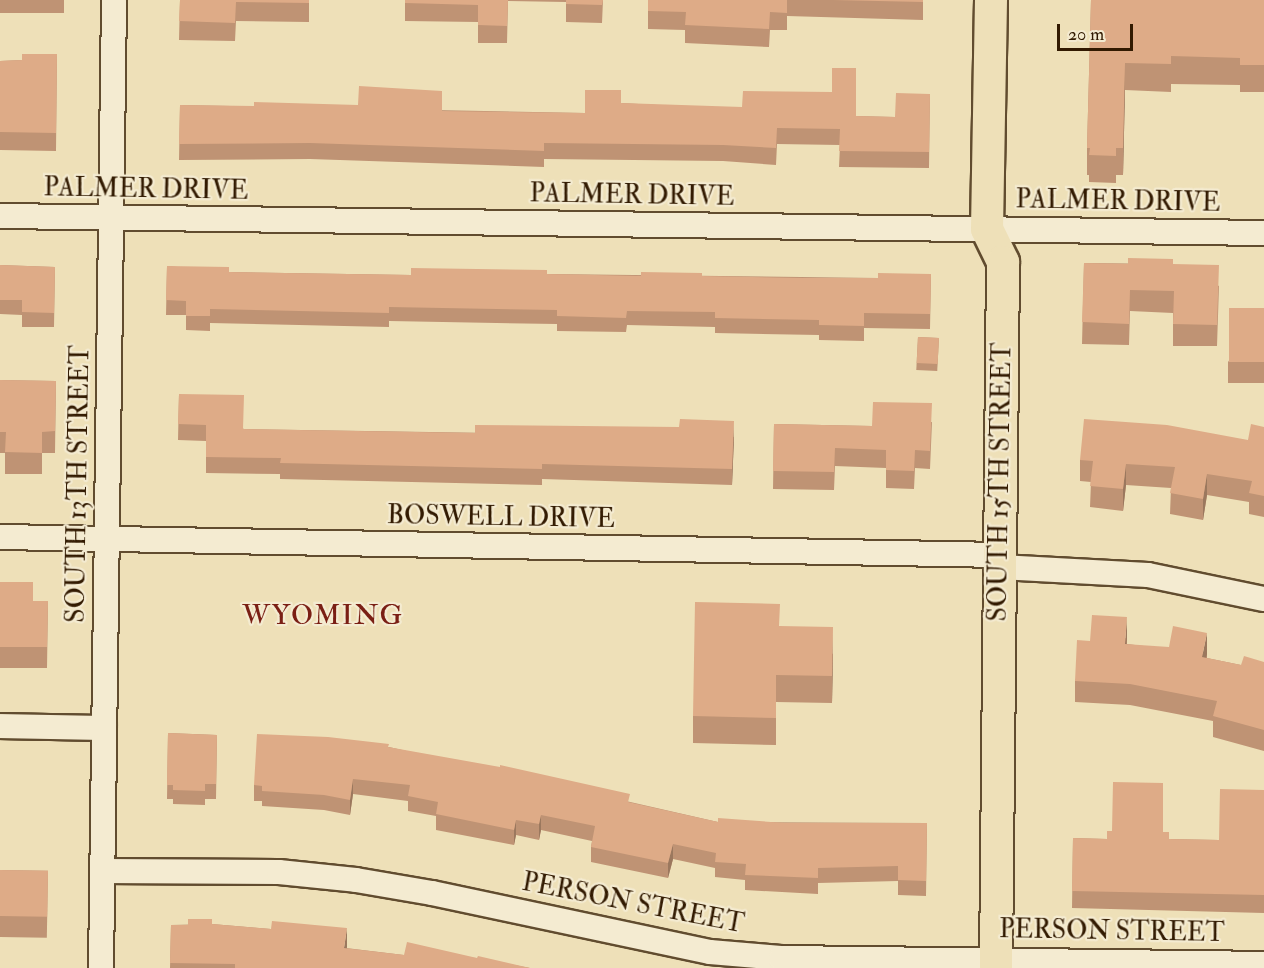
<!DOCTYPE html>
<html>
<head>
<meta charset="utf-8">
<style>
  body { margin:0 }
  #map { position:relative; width:1264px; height:968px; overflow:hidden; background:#eee0b8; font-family:"IM FELL Double Pica",serif }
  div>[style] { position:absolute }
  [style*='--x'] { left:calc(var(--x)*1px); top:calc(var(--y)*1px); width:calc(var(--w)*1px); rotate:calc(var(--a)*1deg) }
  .roads { filter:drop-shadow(2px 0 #614c2f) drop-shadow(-2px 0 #614c2f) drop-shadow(0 2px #614c2f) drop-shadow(0 -2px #614c2f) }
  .minor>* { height:24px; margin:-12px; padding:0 12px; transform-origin:12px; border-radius:12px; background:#f4ebd1 }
  .major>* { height:32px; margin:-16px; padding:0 16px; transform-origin:16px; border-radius:16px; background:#eee0b8 }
  .wall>* { inset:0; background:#bf9374; transform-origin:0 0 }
  .shaded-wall>* { inset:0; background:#9b785e }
  .building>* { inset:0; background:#deab87; transform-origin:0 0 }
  span { translate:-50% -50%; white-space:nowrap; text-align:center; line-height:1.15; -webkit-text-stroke:4.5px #f4ebd1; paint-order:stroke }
  .street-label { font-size:26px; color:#321a01 }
  .neighbourhood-label { font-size:27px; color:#7a1f14; letter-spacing:1.5px }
  .scale { position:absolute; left:1057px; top:24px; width:76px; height:27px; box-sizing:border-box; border:3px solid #321a01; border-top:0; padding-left:8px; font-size:18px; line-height:21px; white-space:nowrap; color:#321a01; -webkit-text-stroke:4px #f4ebd1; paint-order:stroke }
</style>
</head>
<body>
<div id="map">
  <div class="roads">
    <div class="minor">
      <div style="--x:0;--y:216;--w:1264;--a:0.77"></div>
      <div style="--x:0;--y:537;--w:1000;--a:1.03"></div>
      <div style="--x:1000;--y:567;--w:148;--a:3.1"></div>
      <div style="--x:1148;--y:575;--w:118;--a:11.7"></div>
      <div style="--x:0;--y:726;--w:104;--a:1.1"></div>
      <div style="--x:102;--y:871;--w:177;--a:0.3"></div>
      <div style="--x:279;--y:872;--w:77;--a:5.9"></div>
      <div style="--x:356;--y:880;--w:77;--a:9.7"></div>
      <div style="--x:432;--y:893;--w:284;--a:12"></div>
      <div style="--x:710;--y:952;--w:71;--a:4.8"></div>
      <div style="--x:781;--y:958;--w:483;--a:0.7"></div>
      <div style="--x:101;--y:968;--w:968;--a:-89.23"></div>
    </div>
    <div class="major">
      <div style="--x:991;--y:0;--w:229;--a:91"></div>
      <div style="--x:987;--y:229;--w:37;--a:64"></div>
      <div style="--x:1003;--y:262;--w:706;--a:90.57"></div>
    </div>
  </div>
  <div class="wall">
    <div style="left:0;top:0;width:64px;height:13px"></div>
    <div style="clip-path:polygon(180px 0,309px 0,309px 22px,236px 21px,235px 41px,179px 40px)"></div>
    <div style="clip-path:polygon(405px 0,603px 0,602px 23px,566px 22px,566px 2px,508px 1px,507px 43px,478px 43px,478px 22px,405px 21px)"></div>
    <div style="clip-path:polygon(648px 0,923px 0,923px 20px,787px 16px,787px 30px,770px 30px,769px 47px,685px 43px,685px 30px,648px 29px)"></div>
    <div style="clip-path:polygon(1091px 0,1264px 0,1264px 92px,1240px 92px,1240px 85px,1171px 84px,1171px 92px,1125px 90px,1123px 175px,1116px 175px,1116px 183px,1089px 182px,1089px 175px,1087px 175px,1087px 148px)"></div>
    <div style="clip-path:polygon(57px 54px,56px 151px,0 150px,0 61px,22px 60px)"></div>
    <div style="clip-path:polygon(930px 94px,929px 168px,839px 167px,840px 145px,777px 144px,776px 165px,723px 161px,544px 159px,544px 167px,310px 159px,179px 160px,180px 105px,585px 113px,621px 103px,856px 116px,895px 117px)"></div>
    <div style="clip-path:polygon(1084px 263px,1173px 264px,1219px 286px,1217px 346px,1173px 346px,1173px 313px,1130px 311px,1129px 345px,1082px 344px)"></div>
    <div style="clip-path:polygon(0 265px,55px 267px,54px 327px,22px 327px,22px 315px,0 314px)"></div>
    <div style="clip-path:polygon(167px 266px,229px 272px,411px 275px,547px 274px,878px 278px,931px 274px,930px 329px,864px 328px,864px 341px,819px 340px,819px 335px,715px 333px,715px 327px,627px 325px,626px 332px,557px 331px,557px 324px,389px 321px,389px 327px,210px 323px,210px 331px,186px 330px,186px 315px,166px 315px)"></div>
    <div style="clip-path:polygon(1264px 308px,1264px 383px,1228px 383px,1228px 362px)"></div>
    <div style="left:918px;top:337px;width:21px;height:33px;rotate:3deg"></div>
    <div style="clip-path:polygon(0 380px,56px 381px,55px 453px,42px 453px,42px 474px,5px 474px,5px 453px,0 453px)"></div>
    <div style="clip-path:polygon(179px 394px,244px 429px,734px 437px,732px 485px,542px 479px,542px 485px,280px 479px,280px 474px,206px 473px,206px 441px,178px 440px)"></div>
    <div style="clip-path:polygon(932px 422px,930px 469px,915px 468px,914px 489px,886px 488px,886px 468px,835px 466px,834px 490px,773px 489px,774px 424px,872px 426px)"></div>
    <div style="clip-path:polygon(1264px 427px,1264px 517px,1249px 514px,1249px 502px,1207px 495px,1203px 520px,1170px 514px,1171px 488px,1126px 485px,1123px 511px,1090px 507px,1091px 482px,1080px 481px,1080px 460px,1248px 440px)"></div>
    <div style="clip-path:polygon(0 582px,33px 601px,48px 601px,47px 668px,0 668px)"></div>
    <div style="clip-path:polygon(780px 626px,833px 654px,832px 703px,776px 702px,776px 745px,693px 743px,693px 716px)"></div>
    <div style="clip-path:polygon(1127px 638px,1127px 644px,1207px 654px,1207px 658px,1241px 665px,1264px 662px,1264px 751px,1213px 737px,1213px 721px,1130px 705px,1075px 702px,1075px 681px,1090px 641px)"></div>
    <div style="clip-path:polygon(168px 733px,217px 735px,216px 799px,205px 799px,205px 805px,173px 804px,173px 799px,167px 799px)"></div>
    <div style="clip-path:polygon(389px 747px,718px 822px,927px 823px,926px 896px,898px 895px,898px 881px,818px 883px,818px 894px,745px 890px,745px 880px,715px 877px,715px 868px,673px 859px,668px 878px,591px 862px,591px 847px,592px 841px,541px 830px,539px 840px,516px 835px,514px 845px,436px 830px,436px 816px,408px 811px,408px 801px,353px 794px,350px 815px,324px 810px,262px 806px,262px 801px,254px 801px,254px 785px)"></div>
    <div style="clip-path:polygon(1264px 790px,1264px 913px,1072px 908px,1073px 838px,1107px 839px,1112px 831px,1163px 832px,1169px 839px,1219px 840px)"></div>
    <div style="left:0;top:870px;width:48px;height:67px;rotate:1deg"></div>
    <div style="clip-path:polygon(212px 924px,271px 929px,346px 948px,404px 955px,477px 958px,530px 968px,170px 968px,171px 925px)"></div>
  </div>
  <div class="shaded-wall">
    <div style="clip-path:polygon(1125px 63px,1125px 90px,1123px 175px,1123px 148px)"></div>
    <div style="clip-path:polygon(734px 421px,734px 437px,732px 485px,732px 469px)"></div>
    <div style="clip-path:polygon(1126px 464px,1126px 485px,1123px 511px,1123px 489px)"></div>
    <div style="clip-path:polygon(1207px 474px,1207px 495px,1203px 520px,1203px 499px)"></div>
    <div style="clip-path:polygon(1127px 617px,1127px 638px,1125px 665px,1125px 644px)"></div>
    <div style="clip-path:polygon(833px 627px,833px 654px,832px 703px,832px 676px)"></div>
    <div style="clip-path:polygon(1207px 633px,1207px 654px,1202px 678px,1202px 657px)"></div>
    <div style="clip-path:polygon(353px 779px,353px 794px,350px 815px,350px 800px)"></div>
    <div style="clip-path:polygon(541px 815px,541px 830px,539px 840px,539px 824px)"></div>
    <div style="clip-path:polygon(516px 820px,516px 835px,514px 845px,514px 830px)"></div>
    <div style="clip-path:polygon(673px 844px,673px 859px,668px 878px,668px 863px)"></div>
    <div style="clip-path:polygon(347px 928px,347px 947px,344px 967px,344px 948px)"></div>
  </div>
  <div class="building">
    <div style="clip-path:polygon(180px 0,309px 0,309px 3px,236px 2px,235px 23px,179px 21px)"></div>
    <div style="clip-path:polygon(405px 0,508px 0,507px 26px,478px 25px,478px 5px,405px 3px)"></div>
    <div style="clip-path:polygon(566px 0,603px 0,602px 5px,566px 4px)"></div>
    <div style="clip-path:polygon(648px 0,787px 0,787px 13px,770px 12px,769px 29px,685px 25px,686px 12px,648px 11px)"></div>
    <div style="clip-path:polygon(833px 0,923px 0,923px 2px)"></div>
    <div style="clip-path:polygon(1091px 0,1264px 0,1264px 65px,1240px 65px,1240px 58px,1171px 56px,1171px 64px,1125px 63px,1123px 148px,1116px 148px,1116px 156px,1089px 155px,1090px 148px,1087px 148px)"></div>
    <div style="clip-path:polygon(22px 54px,57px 54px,56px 133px,0 132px,0 61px,22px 60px)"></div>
    <div style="clip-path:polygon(832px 68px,856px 68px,856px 116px,895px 117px,896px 93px,930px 94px,929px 152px,839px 151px,840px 129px,777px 128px,776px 148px,723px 145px,544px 143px,544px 151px,310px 143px,179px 144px,180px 105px,254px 106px,254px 102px,358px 105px,359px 86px,442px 91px,442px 111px,585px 113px,585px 90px,621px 90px,621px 103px,742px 107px,743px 91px,832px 92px)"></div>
    <div style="clip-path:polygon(1128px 258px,1173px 259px,1173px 264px,1219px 265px,1217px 325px,1173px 324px,1174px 291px,1130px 290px,1129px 324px,1082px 322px,1084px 263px,1128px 264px)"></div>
    <div style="clip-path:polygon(0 265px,55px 267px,54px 313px,22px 312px,22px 300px,0 300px)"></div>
    <div style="clip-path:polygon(167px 266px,229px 267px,229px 272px,411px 275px,411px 268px,547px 270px,547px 274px,641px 276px,641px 272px,702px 273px,702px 276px,804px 278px,878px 278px,878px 273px,931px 274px,930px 314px,864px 313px,864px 326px,819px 325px,819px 320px,715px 318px,715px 312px,627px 311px,626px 318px,557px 316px,557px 310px,389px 307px,389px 313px,210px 309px,210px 316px,186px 316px,186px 301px,166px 300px)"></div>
    <div style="left:1229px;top:308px;width:35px;height:54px"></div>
    <div style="left:918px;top:337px;width:21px;height:26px;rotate:3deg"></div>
    <div style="clip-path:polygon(0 380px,56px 381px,55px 431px,42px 432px,42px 453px,5px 452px,6px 432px,0 432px)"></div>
    <div style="clip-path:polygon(179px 394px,244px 395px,243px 429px,475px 433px,475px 425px,679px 427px,680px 419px,734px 421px,732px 469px,542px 464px,542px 469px,280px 463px,281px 458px,206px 457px,206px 425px,178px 424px)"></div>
    <div style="clip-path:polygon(873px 402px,932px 403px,930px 451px,915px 450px,914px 471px,886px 470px,886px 450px,835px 448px,834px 472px,773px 471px,774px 424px,872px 426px)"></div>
    <div style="clip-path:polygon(1084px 419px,1167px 425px,1248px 440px,1251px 424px,1264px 427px,1264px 496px,1249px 493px,1252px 481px,1207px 474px,1203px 499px,1170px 493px,1175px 467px,1126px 464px,1123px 489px,1090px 486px,1093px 461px,1080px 460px)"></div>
    <div style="clip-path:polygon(0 582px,33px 582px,33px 601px,48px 601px,47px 647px,0 647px)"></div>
    <div style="clip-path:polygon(695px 602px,780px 604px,779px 626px,833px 627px,832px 676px,776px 675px,776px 718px,693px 716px)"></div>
    <div style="clip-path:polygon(1092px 615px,1127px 617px,1125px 644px,1169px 647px,1173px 626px,1207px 633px,1202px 657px,1241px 665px,1244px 656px,1264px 662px,1264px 730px,1213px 716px,1217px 701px,1130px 684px,1075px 681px,1077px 640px,1090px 641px)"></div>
    <div style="clip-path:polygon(168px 733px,217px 735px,216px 784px,205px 784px,205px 791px,173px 790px,173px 785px,167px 785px)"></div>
    <div style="clip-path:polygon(257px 734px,328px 737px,389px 744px,388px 747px,500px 767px,500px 765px,630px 794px,628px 802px,718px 822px,718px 818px,785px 823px,927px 823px,926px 881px,898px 880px,898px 866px,818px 868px,818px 878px,745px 875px,746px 864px,715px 862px,716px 853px,673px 844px,668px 863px,591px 847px,595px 826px,541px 815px,539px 824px,516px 820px,514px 830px,436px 814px,438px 802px,408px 796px,410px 785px,353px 779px,350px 800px,324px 795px,262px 791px,262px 786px,254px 785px)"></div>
    <div style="clip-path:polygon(1113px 782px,1163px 783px,1163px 832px,1169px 832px,1169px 839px,1219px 840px,1220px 789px,1264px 790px,1264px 895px,1072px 891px,1073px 838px,1107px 839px,1107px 831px,1112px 831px)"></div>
    <div style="left:0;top:870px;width:48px;height:46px;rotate:1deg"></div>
    <div style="clip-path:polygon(188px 919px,212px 919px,212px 924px,271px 929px,272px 921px,347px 928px,344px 948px,404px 955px,407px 942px,477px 958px,478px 956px,530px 968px,235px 968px,235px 964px,170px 963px,171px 925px,188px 925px)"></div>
  </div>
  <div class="street-label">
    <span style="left:146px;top:190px;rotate:1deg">PALMER DRIVE</span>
    <span style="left:632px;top:196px;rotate:1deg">PALMER DRIVE</span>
    <span style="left:1118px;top:202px;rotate:1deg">PALMER DRIVE</span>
    <span style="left:1001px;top:482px;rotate:-89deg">SOUTH 15TH STREET</span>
    <span style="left:79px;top:484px;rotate:-89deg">SOUTH 13TH STREET</span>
    <span style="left:501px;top:518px;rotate:1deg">BOSWELL DRIVE</span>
    <span style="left:633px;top:904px;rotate:11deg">PERSON STREET</span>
    <span style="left:1112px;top:932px;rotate:1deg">PERSON STREET</span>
  </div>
  <div class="neighbourhood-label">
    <span style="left:323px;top:616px">WYOMING</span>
  </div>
  <div class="scale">20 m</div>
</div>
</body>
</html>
